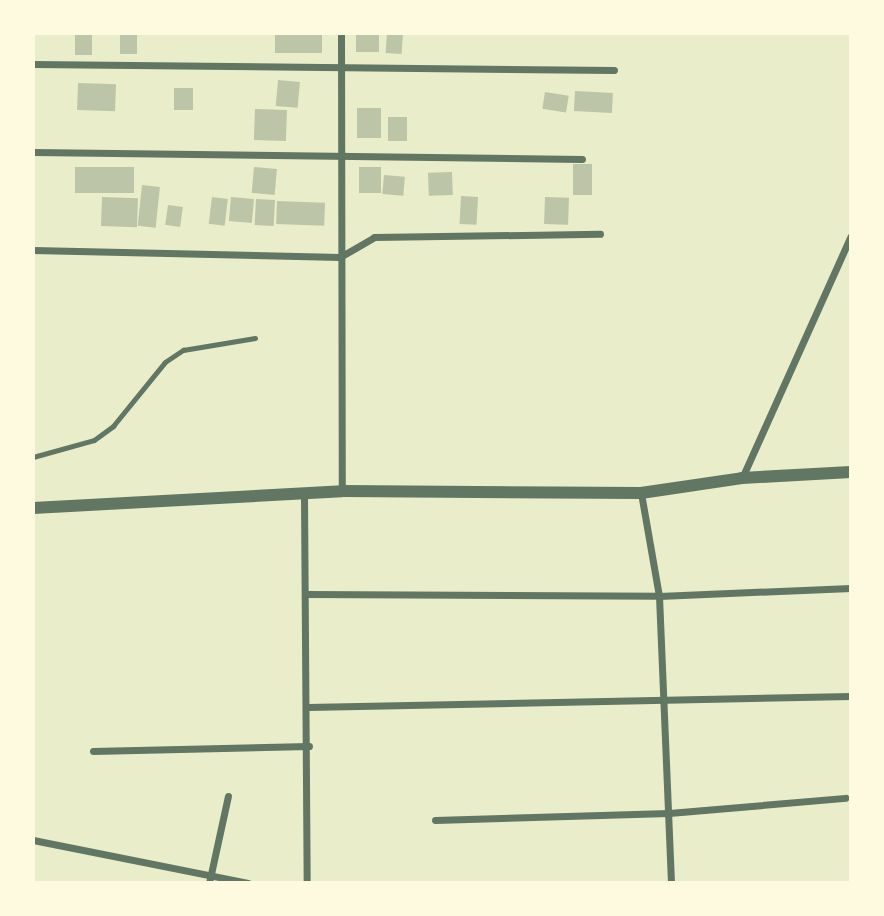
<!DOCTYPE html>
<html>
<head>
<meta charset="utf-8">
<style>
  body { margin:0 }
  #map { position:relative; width:884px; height:916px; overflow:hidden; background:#e9edc9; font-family:"PT Sans Narrow",sans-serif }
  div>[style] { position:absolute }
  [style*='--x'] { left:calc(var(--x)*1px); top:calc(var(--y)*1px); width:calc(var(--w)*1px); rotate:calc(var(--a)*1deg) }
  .building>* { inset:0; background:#bcc5a7; transform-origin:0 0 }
  .service>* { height:5px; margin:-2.5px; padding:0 2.5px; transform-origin:2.5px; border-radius:2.5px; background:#617663 }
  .minor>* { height:7px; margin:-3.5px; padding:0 3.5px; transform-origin:3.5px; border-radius:3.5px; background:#617663 }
  .tertiary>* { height:12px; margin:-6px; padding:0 6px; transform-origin:6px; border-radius:6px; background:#617663 }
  span { translate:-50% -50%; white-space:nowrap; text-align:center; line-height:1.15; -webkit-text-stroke:5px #fefae0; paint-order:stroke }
  .frame { position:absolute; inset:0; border:35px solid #fefae0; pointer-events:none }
</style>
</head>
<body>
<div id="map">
  <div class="building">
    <div style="left:75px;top:33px;width:17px;height:22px"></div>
    <div style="left:120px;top:33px;width:17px;height:21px"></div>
    <div style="left:275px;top:33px;width:47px;height:20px"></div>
    <div style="left:356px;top:33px;width:23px;height:19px"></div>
    <div style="left:387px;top:33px;width:16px;height:20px;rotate:4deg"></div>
    <div style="left:278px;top:80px;width:22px;height:26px;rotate:5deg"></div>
    <div style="left:78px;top:83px;width:38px;height:27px;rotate:2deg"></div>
    <div style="left:174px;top:88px;width:19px;height:22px"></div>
    <div style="left:575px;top:91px;width:38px;height:20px;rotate:3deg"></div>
    <div style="left:545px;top:92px;width:24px;height:17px;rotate:9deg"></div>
    <div style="left:357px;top:108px;width:24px;height:30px"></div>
    <div style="left:255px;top:109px;width:32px;height:31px;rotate:2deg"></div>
    <div style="left:388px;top:117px;width:19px;height:24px"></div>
    <div style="left:573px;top:164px;width:19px;height:31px"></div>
    <div style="left:75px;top:167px;width:59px;height:26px"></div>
    <div style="left:254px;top:167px;width:23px;height:26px;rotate:5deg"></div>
    <div style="left:359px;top:167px;width:22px;height:26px"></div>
    <div style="left:452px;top:172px;width:23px;height:24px;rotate:88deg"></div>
    <div style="left:384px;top:175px;width:21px;height:19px;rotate:5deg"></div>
    <div style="left:142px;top:185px;width:18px;height:41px;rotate:6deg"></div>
    <div style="left:461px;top:196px;width:17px;height:28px;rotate:3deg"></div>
    <div style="left:102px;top:197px;width:36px;height:29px;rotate:2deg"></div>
    <div style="left:212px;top:197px;width:16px;height:27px;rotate:7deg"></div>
    <div style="left:231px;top:197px;width:23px;height:24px;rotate:5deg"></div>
    <div style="left:545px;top:197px;width:24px;height:27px;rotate:2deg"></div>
    <div style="left:256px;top:199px;width:19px;height:26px;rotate:3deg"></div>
    <div style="left:277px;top:201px;width:48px;height:23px;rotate:2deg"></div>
    <div style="left:168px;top:205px;width:15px;height:20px;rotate:8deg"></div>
  </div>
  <div class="service">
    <div style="--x:33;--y:457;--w:63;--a:-15.6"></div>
    <div style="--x:94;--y:440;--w:24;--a:-36"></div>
    <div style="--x:113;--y:426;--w:82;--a:-50.9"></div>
    <div style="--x:165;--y:362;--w:22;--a:-34"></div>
    <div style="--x:183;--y:350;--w:73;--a:-9.5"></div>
  </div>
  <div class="minor">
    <div style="--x:341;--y:33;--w:458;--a:89.9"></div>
    <div style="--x:33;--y:64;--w:581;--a:0.59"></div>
    <div style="--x:33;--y:152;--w:549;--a:0.73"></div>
    <div style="--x:33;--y:250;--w:307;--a:1.3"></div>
    <div style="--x:340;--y:257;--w:39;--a:-30"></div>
    <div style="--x:374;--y:237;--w:226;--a:-0.8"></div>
    <div style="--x:742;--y:478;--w:265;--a:-65.8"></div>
    <div style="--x:641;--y:493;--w:105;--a:80.1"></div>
    <div style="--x:659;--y:596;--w:287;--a:87.6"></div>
    <div style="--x:304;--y:497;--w:386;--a:89.6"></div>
    <div style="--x:306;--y:594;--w:353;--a:0.3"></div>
    <div style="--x:659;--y:596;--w:192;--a:-2.4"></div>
    <div style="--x:308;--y:707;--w:543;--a:-1.16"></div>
    <div style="--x:93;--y:751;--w:216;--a:-1.3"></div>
    <div style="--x:435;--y:820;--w:234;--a:-1.7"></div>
    <div style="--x:669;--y:813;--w:177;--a:-4.9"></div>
    <div style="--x:33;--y:840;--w:219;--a:11.3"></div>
    <div style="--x:209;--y:883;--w:89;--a:-77.7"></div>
  </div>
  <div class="tertiary">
    <div style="--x:33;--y:508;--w:309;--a:-3.1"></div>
    <div style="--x:342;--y:491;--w:299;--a:0.4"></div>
    <div style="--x:641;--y:493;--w:102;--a:-8.4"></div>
    <div style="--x:742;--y:478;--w:109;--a:-3.2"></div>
  </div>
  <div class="frame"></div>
</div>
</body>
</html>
